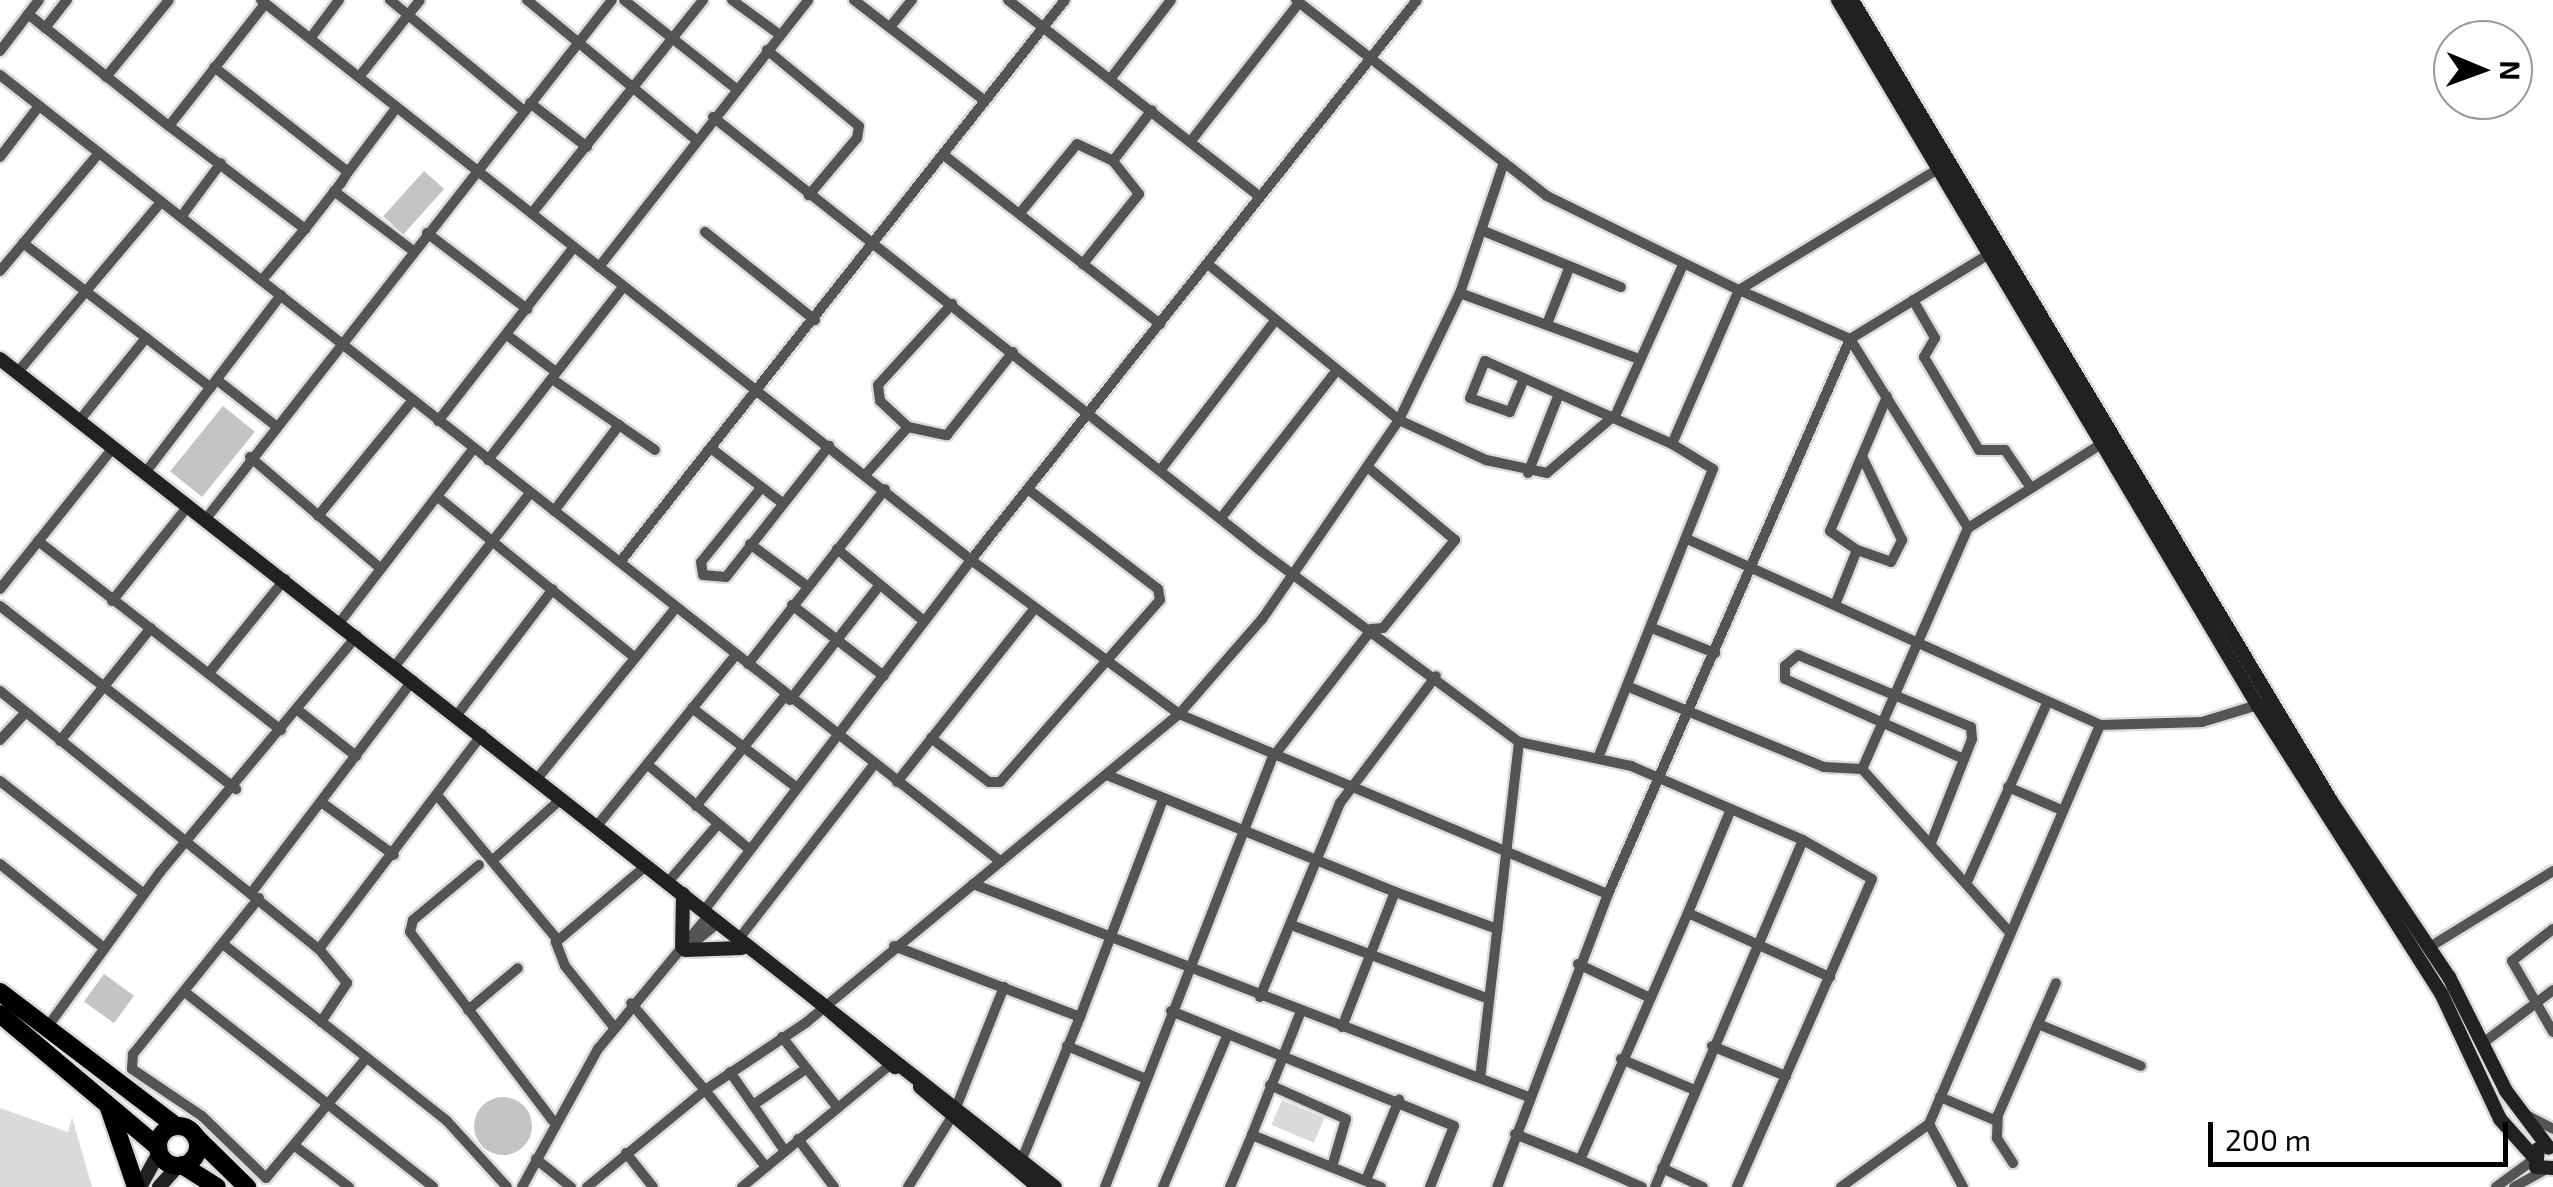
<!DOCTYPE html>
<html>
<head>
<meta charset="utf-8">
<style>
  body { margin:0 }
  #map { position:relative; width:2553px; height:1187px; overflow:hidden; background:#fff; font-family:"Exo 2",sans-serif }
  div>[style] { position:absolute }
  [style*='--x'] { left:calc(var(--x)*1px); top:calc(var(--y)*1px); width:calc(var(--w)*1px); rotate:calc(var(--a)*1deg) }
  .green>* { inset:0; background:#dbdbdb; transform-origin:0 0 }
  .building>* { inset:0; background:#c4c4c4; transform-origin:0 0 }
  .round { border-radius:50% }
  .roads { filter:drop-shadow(2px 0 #dbdbdb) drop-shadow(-2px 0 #dbdbdb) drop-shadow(0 2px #dbdbdb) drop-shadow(0 -2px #dbdbdb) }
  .street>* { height:10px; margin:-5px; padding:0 5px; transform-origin:5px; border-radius:5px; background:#545454 }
  .secondary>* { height:14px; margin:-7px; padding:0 7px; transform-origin:7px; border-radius:7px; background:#212121 }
  .highway>* { height:18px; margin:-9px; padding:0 9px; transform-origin:9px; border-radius:9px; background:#000 }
  .highway>.ring { margin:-9px; padding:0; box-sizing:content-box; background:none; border:18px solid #000; border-radius:50% }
  span { translate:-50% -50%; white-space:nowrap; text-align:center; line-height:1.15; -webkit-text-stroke:10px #fff; paint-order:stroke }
  .north { position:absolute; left:2433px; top:20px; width:100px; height:100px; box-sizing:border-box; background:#fff; border:2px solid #999; border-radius:50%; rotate:91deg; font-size:28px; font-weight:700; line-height:40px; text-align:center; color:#000 }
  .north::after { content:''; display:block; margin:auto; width:35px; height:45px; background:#000; clip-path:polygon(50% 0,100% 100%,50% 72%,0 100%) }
  .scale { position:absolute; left:2208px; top:1122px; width:300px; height:45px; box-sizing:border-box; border:5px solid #000; border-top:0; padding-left:12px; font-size:30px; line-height:35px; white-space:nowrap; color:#000; -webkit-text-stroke:8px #fff; paint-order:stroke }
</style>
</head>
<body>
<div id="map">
  <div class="green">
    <div style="left:1282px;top:1100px;width:46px;height:27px;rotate:23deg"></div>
    <div style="clip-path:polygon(0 1108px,68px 1132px,72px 1117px,92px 1187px,0 1187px)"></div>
  </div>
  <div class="building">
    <div style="left:424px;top:171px;width:27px;height:61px;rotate:42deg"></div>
    <div style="left:223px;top:406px;width:41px;height:84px;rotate:39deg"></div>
    <div style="left:104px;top:974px;width:37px;height:34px;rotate:36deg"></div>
    <div class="round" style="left:474px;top:1097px;width:58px;height:58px"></div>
  </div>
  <div class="roads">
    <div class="street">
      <div style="--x:261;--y:0;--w:904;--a:38.26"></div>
      <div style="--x:971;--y:560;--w:259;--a:36.5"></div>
      <div style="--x:1179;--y:714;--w:483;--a:140.4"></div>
      <div style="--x:807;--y:1022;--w:123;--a:146.3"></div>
      <div style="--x:705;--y:1090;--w:114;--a:-130.4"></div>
      <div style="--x:390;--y:0;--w:174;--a:39.6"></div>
      <div style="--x:527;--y:0;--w:218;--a:39.6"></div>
      <div style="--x:624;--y:0;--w:142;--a:38.4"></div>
      <div style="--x:732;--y:0;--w:59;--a:36.1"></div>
      <div style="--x:854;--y:0;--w:165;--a:37.6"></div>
      <div style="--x:1008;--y:0;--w:318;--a:38"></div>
      <div style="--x:1296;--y:0;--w:318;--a:38"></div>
      <div style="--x:1547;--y:196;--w:214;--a:26.1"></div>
      <div style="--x:1739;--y:290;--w:235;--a:-31.3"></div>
      <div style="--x:28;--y:14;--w:180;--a:38.5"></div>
      <div style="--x:169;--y:126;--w:155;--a:-51.8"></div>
      <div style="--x:890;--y:27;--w:35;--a:-51"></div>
      <div style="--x:45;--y:28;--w:36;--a:-52"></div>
      <div style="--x:312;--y:36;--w:45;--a:-53.1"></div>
      <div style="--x:767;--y:50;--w:119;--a:39.6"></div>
      <div style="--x:859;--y:126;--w:12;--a:99"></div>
      <div style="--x:857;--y:138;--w:75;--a:130.1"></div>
      <div style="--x:0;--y:51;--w:64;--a:-52.6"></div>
      <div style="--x:0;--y:75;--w:1273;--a:38.17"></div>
      <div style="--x:106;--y:77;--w:99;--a:-50.7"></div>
      <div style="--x:359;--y:77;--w:98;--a:-51.6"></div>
      <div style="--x:1111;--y:78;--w:98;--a:-52.4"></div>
      <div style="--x:530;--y:103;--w:72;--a:37.7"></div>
      <div style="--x:713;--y:117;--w:699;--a:38.38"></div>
      <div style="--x:1261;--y:551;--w:321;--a:36.5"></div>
      <div style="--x:1519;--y:742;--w:337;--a:96.6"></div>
      <div style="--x:169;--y:126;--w:171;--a:37.1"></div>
      <div style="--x:305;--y:229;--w:58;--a:-52"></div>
      <div style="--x:341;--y:183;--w:13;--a:-58"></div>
      <div style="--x:348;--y:172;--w:170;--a:-141.9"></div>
      <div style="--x:1191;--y:141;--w:175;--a:-52"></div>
      <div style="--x:945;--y:156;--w:273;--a:38"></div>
      <div style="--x:0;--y:157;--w:64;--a:-52.6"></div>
      <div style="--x:1113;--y:161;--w:64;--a:-52.6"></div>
      <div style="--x:348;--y:172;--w:81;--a:-53"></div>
      <div style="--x:334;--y:191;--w:98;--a:37.1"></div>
      <div style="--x:532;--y:213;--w:273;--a:-51.2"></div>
      <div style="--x:1020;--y:213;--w:89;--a:-50.4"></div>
      <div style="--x:1077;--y:144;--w:40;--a:25"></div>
      <div style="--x:1113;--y:161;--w:42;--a:51.8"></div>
      <div style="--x:1139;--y:194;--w:90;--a:128.7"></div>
      <div style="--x:181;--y:217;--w:67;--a:-53.5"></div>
      <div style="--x:1481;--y:230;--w:151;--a:22.2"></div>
      <div style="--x:705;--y:232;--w:141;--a:38.7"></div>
      <div style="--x:427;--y:233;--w:126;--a:37.2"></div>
      <div style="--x:23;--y:243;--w:237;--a:37.6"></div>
      <div style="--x:1209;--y:265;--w:245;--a:39.2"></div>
      <div style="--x:1399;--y:420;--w:242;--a:124.5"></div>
      <div style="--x:1262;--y:619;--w:126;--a:131.1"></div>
      <div style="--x:1179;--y:714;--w:465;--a:22.8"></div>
      <div style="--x:1608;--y:894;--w:313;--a:110.7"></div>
      <div style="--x:599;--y:267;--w:339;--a:-51.9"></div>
      <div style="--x:0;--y:271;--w:154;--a:-50"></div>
      <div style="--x:262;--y:280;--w:67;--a:-49.9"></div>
      <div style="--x:1460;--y:293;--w:138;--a:-71.4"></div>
      <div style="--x:1913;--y:300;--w:44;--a:59.9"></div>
      <div style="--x:1935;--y:338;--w:22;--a:120"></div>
      <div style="--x:1924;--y:357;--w:108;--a:59.4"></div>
      <div style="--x:1979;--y:450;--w:26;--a:0"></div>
      <div style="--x:2005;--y:450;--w:46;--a:55.6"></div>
      <div style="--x:1547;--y:324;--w:62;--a:-68.4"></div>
      <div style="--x:507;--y:335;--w:61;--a:37.1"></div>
      <div style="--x:1639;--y:359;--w:191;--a:-159.8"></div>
      <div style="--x:1460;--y:293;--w:141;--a:115.7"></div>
      <div style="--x:1399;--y:420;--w:96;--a:24.7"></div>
      <div style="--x:1486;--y:460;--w:62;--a:12"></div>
      <div style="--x:1547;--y:473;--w:91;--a:-40.5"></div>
      <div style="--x:1616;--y:414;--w:163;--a:-65.8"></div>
      <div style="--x:17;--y:373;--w:224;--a:-49.9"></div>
      <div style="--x:552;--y:379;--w:125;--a:34.6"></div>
      <div style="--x:1524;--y:379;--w:36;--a:113"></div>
      <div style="--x:1510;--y:412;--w:42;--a:-160.7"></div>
      <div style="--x:1470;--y:398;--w:40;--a:-68"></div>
      <div style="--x:1485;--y:361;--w:205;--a:23.9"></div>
      <div style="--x:1672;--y:444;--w:48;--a:31.4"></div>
      <div style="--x:1713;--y:469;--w:308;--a:111.7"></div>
      <div style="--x:217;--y:380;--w:75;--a:37.9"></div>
      <div style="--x:79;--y:421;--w:107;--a:-51.1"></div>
      <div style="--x:438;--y:421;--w:219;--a:-52"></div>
      <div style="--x:908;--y:427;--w:38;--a:-137"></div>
      <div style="--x:880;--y:401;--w:16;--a:-97"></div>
      <div style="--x:878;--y:385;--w:110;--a:-47.6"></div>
      <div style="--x:1672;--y:444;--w:168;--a:-66.5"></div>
      <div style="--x:1739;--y:290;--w:121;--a:23.8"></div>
      <div style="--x:1850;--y:339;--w:223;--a:58"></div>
      <div style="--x:1968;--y:528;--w:263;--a:113.7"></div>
      <div style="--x:1862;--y:769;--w:221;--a:47.9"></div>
      <div style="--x:712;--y:449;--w:87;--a:37.5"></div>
      <div style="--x:250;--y:457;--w:171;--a:40.5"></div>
      <div style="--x:488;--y:460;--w:219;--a:-52"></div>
      <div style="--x:1162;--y:468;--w:184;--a:-52.5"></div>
      <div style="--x:145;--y:473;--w:224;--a:-52.6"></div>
      <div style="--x:1528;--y:473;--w:85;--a:-68.6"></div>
      <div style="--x:866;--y:474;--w:63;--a:-48.2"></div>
      <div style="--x:908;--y:427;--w:40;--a:12"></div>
      <div style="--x:947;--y:435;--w:106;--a:-51.5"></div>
      <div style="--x:761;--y:488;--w:95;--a:129"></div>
      <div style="--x:701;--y:562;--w:13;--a:81"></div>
      <div style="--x:703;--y:575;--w:23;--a:5"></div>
      <div style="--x:726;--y:577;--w:167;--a:-51.8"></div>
      <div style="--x:438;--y:497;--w:252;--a:39.2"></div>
      <div style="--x:554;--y:511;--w:108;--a:-52.9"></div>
      <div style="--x:318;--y:516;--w:150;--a:-50.7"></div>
      <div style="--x:1221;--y:518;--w:188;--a:-51.9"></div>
      <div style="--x:205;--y:520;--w:660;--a:-51.95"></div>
      <div style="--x:1968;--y:528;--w:160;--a:-32.2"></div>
      <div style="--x:1687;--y:539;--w:453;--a:24.2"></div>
      <div style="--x:2100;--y:725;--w:102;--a:-1.7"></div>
      <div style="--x:2202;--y:722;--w:62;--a:-17"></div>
      <div style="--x:38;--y:541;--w:308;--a:37.9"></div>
      <div style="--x:750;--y:544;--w:71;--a:36.4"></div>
      <div style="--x:837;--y:549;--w:113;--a:39.6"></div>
      <div style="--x:1857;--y:550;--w:36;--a:19"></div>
      <div style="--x:1891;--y:562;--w:25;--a:-63"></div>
      <div style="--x:1902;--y:540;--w:93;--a:-115.5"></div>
      <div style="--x:620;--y:562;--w:717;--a:-51.63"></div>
      <div style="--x:0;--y:589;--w:181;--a:-51.3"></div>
      <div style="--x:112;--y:601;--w:122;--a:-51.3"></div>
      <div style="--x:792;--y:605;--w:116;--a:37.7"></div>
      <div style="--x:1835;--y:605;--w:59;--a:-68.2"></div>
      <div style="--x:1857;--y:550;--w:33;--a:-145"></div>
      <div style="--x:1830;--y:531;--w:146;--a:-67"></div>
      <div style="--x:0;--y:606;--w:299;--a:37.8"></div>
      <div style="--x:340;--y:622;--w:218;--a:-52.4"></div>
      <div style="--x:1652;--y:628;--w:68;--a:21.6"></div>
      <div style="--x:748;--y:664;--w:222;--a:-51.9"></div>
      <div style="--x:395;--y:666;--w:219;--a:-52"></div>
      <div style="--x:209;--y:673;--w:121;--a:-51"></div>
      <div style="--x:1629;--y:687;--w:211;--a:22.3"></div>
      <div style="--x:1824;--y:767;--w:38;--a:3"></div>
      <div style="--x:0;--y:691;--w:410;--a:39"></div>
      <div style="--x:790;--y:700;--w:146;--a:-52"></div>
      <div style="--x:692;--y:708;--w:131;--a:37.2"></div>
      <div style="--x:299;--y:711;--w:73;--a:38.3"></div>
      <div style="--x:457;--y:715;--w:158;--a:-52.7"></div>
      <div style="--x:931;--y:738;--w:73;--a:37.2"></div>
      <div style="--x:989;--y:782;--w:11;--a:0"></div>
      <div style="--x:1000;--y:782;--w:242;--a:-48.7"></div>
      <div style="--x:1160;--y:600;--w:11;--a:-100"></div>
      <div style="--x:1158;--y:589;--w:163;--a:-142.5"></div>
      <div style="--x:0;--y:740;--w:37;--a:-47"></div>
      <div style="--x:60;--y:741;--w:145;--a:-51.2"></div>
      <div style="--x:1519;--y:742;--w:115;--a:12.1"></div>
      <div style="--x:1631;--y:766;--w:187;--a:23.3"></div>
      <div style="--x:1803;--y:840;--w:79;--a:29.5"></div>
      <div style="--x:1872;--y:879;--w:336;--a:113.7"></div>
      <div style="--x:648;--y:765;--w:130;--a:39.7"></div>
      <div style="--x:1107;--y:775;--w:311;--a:22.1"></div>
      <div style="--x:536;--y:780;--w:222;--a:-50.9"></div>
      <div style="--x:0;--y:781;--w:183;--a:38.1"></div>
      <div style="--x:897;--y:782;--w:222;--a:-51.6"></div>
      <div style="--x:2008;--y:787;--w:56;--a:23.3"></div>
      <div style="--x:437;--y:795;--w:189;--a:50.2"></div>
      <div style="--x:321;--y:802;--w:90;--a:36"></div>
      <div style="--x:696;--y:806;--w:141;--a:-51"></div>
      <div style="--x:1731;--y:809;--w:113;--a:112.5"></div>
      <div style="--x:1688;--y:913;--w:156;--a:24.3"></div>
      <div style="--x:596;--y:827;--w:222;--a:-50.9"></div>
      <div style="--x:1931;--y:843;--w:112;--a:-68.5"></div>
      <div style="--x:1972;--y:739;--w:12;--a:-95"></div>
      <div style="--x:1971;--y:727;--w:187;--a:-157.4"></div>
      <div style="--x:1798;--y:655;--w:17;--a:140"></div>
      <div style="--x:1785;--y:666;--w:13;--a:90"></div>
      <div style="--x:1785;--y:679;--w:196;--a:24.1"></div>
      <div style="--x:494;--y:859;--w:90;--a:-41.8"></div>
      <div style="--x:0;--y:864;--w:132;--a:38.9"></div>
      <div style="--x:479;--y:865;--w:86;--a:140.2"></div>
      <div style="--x:413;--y:920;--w:12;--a:104"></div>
      <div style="--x:410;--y:932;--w:237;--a:52.9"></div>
      <div style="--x:668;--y:882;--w:77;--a:-49.2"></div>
      <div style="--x:1967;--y:882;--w:196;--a:-65.9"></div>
      <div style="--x:973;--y:884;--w:592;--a:20.97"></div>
      <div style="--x:252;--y:892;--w:266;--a:-52.8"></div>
      <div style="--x:1608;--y:894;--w:605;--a:-66.44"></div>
      <div style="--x:1850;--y:339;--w:165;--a:-31.4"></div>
      <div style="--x:259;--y:898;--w:201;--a:128.9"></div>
      <div style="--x:133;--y:1054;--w:15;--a:94"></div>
      <div style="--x:132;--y:1069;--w:84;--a:33.9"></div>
      <div style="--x:202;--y:1116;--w:89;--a:44.1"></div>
      <div style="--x:266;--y:1178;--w:153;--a:-50.1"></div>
      <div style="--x:703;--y:912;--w:442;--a:-52.7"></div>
      <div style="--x:971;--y:560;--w:716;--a:-51.47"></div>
      <div style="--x:1294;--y:926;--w:208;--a:20.5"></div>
      <div style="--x:2553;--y:929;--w:52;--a:142"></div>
      <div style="--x:2512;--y:961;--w:82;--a:60"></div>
      <div style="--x:738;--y:940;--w:220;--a:-52.2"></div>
      <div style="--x:223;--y:944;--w:285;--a:38.3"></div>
      <div style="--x:447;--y:1121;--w:89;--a:47.7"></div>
      <div style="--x:894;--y:946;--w:199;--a:20.9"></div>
      <div style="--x:1080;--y:1017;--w:153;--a:112.2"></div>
      <div style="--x:2428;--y:948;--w:147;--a:-31.6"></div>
      <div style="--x:686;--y:949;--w:41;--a:-39.1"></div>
      <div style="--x:1578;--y:964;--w:77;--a:25.2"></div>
      <div style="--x:186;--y:993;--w:314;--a:38.1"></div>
      <div style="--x:1260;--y:997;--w:210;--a:-67.6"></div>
      <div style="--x:1340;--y:803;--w:159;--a:-52.9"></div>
      <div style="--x:468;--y:1010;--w:65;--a:-40"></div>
      <div style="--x:1171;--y:1011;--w:305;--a:22.1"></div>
      <div style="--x:1454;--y:1126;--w:66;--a:111.5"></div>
      <div style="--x:1301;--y:1011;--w:133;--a:111.6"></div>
      <div style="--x:1252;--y:1135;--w:139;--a:22"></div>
      <div style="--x:1080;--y:1017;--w:232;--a:-69.1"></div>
      <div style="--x:321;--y:1022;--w:47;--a:-56.3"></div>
      <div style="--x:347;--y:983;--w:44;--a:-129.5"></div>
      <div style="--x:319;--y:949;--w:270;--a:-52.8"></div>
      <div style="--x:2038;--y:1024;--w:111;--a:22.2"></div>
      <div style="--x:614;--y:1027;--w:78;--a:-128.8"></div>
      <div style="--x:565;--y:966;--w:26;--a:-111"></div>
      <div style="--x:556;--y:942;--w:119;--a:-40.2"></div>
      <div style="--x:1342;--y:1027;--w:145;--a:-68.6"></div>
      <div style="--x:1395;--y:892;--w:109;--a:19.9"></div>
      <div style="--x:46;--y:1029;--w:195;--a:-54"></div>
      <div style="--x:161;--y:871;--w:306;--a:-50.2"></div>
      <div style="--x:782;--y:1037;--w:89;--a:51.8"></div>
      <div style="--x:2483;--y:1043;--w:88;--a:-37.1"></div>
      <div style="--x:1067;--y:1046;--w:86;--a:22.7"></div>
      <div style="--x:1712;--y:1046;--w:80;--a:22.1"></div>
      <div style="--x:1621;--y:1059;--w:77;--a:22.9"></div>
      <div style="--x:730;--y:1072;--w:96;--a:55.2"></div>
      <div style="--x:1270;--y:1085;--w:83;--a:24.1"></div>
      <div style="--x:1346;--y:1119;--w:50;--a:106.3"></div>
      <div style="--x:1940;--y:1097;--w:62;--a:22.8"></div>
      <div style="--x:753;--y:1105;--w:65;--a:-34.4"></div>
      <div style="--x:2526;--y:1115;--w:30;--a:27"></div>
      <div style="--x:1929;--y:1124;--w:72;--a:61.6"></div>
      <div style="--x:1515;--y:1134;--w:70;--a:21.8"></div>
      <div style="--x:798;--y:1139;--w:60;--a:53.1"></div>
      <div style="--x:295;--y:1146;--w:68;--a:37.2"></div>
      <div style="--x:626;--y:1153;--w:43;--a:51.5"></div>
      <div style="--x:536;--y:1159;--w:45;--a:38.7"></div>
      <div style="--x:2013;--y:1163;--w:30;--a:-123"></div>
      <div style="--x:1997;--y:1138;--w:23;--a:-88"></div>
      <div style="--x:1998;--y:1115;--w:144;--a:-66.3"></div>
      <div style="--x:1662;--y:1168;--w:45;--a:24.9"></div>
      <div style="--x:1366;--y:1180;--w:87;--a:-67.6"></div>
      <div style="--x:522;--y:1187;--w:158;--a:-61.2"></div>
      <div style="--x:598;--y:1049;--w:173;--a:-50.4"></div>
      <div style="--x:587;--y:1187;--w:153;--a:-39.4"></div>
      <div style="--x:705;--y:1090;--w:98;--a:51.6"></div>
      <div style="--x:742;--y:1187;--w:193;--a:-39.5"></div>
      <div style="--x:908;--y:1187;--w:85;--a:-58"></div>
      <div style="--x:953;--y:1115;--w:138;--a:-68.3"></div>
      <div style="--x:1105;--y:1187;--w:462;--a:-68.7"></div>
      <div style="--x:1273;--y:757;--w:162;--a:-52.3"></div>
      <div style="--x:1372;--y:629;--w:11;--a:-5"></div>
      <div style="--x:1383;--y:628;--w:114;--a:-50.7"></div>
      <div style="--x:1455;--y:540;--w:111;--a:-140.1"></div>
      <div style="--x:1163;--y:1187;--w:164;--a:-67"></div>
      <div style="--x:1230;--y:1187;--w:56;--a:-67.1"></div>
      <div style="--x:1642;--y:1187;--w:68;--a:-156.5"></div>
      <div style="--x:1580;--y:1160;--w:270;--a:-66.4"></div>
      <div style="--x:1655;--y:1187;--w:377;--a:-66.9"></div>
      <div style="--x:1841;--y:1187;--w:108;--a:-35.6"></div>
      <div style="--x:1929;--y:1124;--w:434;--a:-66.8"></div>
      <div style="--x:2496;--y:1187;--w:46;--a:-36.1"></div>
      <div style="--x:2514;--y:1187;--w:33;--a:-29"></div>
    </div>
    <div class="secondary">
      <div style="--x:1838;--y:0;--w:821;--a:59.25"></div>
      <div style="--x:2258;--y:706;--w:340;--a:57.5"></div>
      <div style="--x:2441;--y:993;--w:139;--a:64.9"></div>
      <div style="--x:2500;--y:1119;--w:50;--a:48.3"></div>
      <div style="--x:1852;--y:0;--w:937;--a:59.11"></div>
      <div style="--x:2333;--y:804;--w:208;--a:56.2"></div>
      <div style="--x:2449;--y:977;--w:127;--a:63.4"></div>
      <div style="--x:2506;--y:1091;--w:71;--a:53"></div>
      <div style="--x:0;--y:359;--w:1341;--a:38.13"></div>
      <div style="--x:682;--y:947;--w:53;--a:-88.9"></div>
      <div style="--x:685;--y:950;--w:57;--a:-2"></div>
      <div style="--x:817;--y:1000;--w:103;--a:40.7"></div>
      <div style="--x:920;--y:1087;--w:155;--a:40.3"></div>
      <div style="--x:2538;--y:1149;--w:18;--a:96"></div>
      <div style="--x:2536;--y:1167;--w:17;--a:3"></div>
      <div style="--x:140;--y:1187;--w:39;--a:-61"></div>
      <div style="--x:159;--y:1187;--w:28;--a:-48"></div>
    </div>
    <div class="highway">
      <div style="--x:0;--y:992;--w:221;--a:37.3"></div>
      <div style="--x:0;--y:1014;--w:207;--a:40.1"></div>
      <div style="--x:109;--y:1108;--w:83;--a:71.1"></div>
      <div class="ring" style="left:158px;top:1126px;width:22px;height:22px"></div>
      <div style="--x:195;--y:1136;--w:73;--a:44.4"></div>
      <div style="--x:182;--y:1165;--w:41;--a:32.2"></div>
    </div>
  </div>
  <div class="north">N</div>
  <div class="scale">200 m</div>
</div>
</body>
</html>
